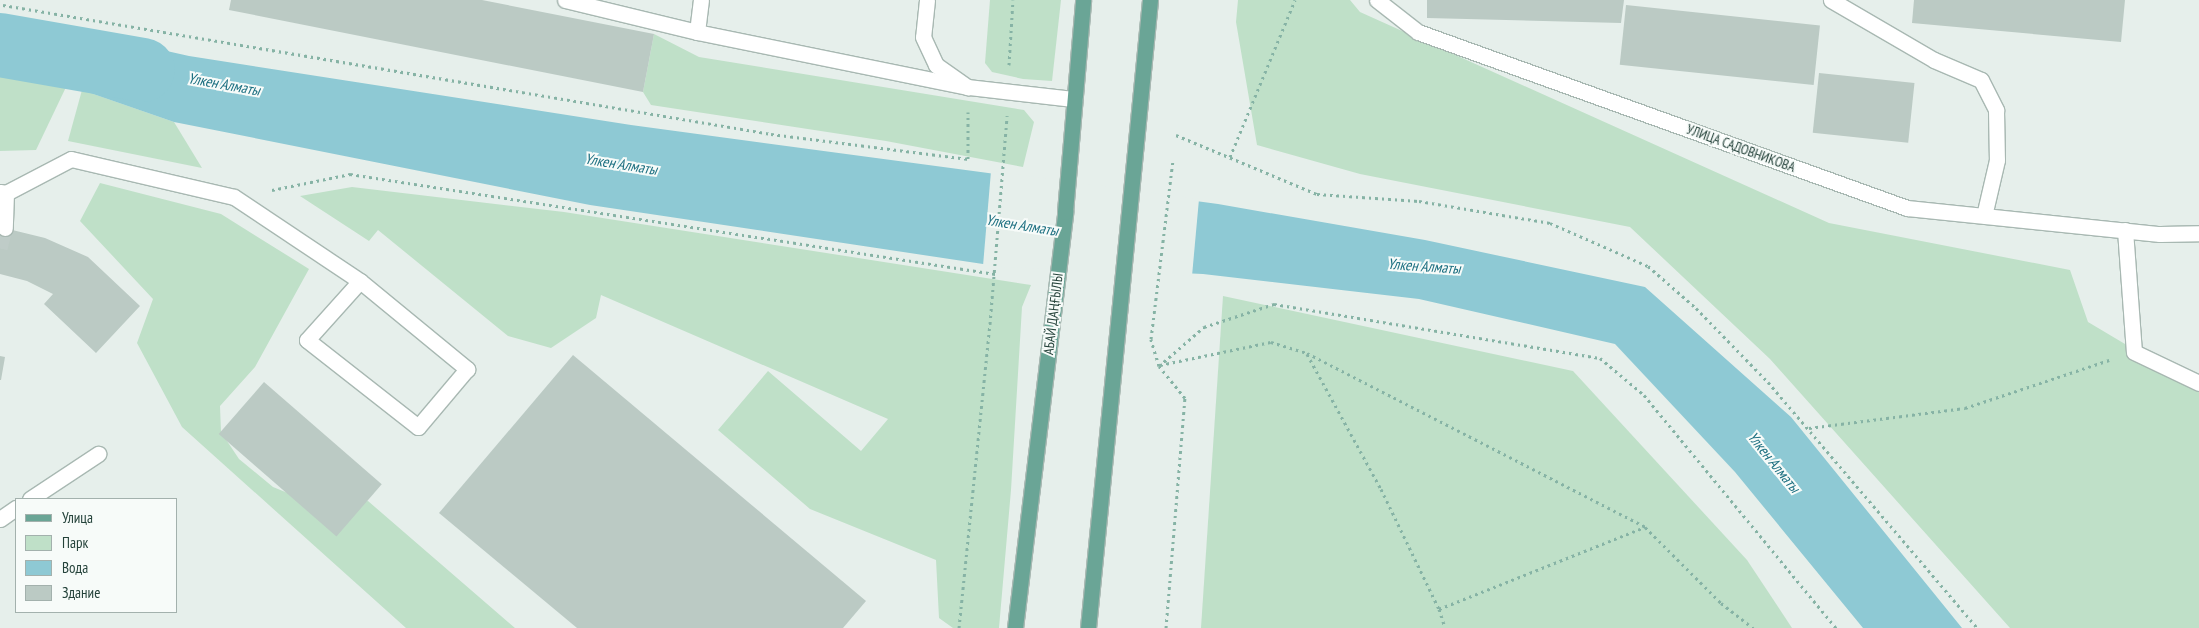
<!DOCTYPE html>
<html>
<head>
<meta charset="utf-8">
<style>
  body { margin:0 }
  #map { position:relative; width:2199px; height:628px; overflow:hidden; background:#e6efeb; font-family:"PT Sans Narrow",sans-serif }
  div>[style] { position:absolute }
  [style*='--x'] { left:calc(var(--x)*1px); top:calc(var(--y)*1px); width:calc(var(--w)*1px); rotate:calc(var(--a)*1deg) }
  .green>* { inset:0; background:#bfe0c8 }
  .water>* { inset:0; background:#8ec9d4 }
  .pier>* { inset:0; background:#e6efeb }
  .river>* { height:64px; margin:-32px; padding:0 32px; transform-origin:32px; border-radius:32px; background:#8ec9d4 }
  .building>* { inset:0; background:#bbcac4; transform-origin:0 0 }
  .minor-tunnel>* { height:15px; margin-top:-7.5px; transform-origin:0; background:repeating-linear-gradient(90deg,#bfccc8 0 15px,transparent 0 23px) }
  .path>* { height:3px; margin-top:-1.5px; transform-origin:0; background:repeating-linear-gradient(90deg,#86b3a5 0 2.5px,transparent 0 6.5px) }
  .roads { filter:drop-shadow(1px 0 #a8b8b2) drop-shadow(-1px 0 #a8b8b2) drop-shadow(0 1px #a8b8b2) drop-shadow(0 -1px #a8b8b2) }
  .minor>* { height:15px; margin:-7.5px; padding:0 7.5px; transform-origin:7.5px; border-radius:7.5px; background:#fff }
  .major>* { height:15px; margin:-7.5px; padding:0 7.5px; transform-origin:7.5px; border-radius:7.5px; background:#6aa596 }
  span { translate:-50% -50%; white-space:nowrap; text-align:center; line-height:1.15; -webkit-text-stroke:4px #f7fbf9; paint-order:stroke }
  .street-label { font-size:14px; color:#24423a }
  .water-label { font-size:15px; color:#1c6f80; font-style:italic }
  .legend { position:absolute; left:15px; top:498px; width:162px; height:115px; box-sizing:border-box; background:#f7fbf9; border:1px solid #a3b1ad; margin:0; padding:6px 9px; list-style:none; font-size:15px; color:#24423a }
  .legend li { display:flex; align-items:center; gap:10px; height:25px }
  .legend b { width:25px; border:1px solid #a3b1ad }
</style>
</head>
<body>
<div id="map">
  <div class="green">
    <div style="clip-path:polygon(990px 0,1061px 0,1052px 81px,1023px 79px,992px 72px,985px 63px)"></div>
    <div style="clip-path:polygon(1238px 0,1350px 0,1360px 12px,1829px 223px,2070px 270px,2088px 322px,2199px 388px,2199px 628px,2010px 628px,1770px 359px,1630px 227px,1360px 174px,1257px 145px,1236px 22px)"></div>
    <div style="clip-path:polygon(654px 34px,699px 57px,1024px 110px,1034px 122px,1023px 167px,886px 141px,651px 105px,643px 92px)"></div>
    <div style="clip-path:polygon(0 72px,67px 85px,36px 150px,0 151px)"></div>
    <div style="clip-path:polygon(82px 90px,174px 122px,202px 168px,68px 141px)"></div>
    <div style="clip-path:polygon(100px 183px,221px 214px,309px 269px,255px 367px,220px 406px,221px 432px,239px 459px,273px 487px,305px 500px,342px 505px,368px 501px,515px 628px,406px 628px,182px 427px,137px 343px,153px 299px,80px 221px)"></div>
    <div style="clip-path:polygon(352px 187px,564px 212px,1031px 285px,1022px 307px,1011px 490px,999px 628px,953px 628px,939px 618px,936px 560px,810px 509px,718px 430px,768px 371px,861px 451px,888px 419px,601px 295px,596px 318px,551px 348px,508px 336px,378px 230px,369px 241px,300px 196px)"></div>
    <div style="clip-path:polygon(1223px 296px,1573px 371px,1747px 560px,1792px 628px,1201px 628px)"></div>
  </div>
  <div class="water">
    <div style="clip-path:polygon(60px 27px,189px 56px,631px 125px,1218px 204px,1425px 240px,1645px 287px,1791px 417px,1962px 628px,1863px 628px,1735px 472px,1615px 344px,1419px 299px,1203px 274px,983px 264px,590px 205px,174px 122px,50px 79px)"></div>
  </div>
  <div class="pier">
    <div style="clip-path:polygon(991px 171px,1199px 199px,1192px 276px,983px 266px)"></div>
  </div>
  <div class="river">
    <div style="--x:0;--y:45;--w:145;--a:9.9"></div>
  </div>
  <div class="building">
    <div style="clip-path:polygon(231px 0,482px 0,654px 34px,643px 92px,229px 10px)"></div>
    <div style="clip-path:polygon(1427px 0,1624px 0,1621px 23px,1427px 18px)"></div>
    <div style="clip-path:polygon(1914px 0,2125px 0,2121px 42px,1912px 23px)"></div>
    <div style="left:1626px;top:5px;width:195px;height:60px;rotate:6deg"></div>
    <div style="left:1819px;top:73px;width:96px;height:60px;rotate:6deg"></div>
    <div style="clip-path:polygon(0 227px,45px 238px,88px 257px,140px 306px,96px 353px,44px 304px,53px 294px,27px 281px,0 274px)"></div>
    <div style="clip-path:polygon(573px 355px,866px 601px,843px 628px,577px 628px,439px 513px)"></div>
    <div style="clip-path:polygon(0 356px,5px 357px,1px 380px,0 380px)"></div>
    <div style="left:264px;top:382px;width:156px;height:69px;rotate:41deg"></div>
  </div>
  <div class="minor-tunnel">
    <div style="--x:0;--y:248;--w:21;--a:-76"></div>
  </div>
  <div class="path">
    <div style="--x:3;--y:5;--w:779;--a:9.53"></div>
    <div style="--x:771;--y:134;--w:199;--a:7.2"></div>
    <div style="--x:968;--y:159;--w:47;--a:-90"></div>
    <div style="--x:1009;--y:65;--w:65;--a:-86.5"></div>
    <div style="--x:1176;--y:135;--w:153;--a:22.7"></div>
    <div style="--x:1317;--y:194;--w:102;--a:3.9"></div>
    <div style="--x:1419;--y:201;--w:133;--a:9.5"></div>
    <div style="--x:1550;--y:223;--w:107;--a:23.7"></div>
    <div style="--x:1648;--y:266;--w:64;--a:41.2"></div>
    <div style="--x:1696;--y:308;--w:103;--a:45.8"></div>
    <div style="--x:1768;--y:382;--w:323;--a:49.6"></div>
    <div style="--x:1230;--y:157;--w:170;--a:-67.5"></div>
    <div style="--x:272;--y:190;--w:80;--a:-11.6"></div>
    <div style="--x:350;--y:174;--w:653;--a:8.81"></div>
    <div style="--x:1307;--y:354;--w:154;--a:61.3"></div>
    <div style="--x:1381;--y:489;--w:133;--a:64.2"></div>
    <div style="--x:1439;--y:609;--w:20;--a:72"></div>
    <div style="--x:1160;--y:365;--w:113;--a:-11.7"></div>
    <div style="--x:1271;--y:342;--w:38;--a:17"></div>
    <div style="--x:1307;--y:353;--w:380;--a:27.2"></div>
    <div style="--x:1645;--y:527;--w:107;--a:45"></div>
    <div style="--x:1721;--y:603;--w:41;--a:38"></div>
    <div style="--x:1159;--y:366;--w:60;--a:-40.9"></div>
    <div style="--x:1204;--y:327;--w:74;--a:-18.2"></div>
    <div style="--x:1274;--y:304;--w:330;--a:9.4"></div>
    <div style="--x:1600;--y:358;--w:57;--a:40.1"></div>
    <div style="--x:1644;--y:395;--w:302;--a:50.5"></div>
    <div style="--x:1809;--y:428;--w:157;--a:-7.3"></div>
    <div style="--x:1965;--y:408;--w:152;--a:-18.4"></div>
    <div style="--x:1439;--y:609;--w:222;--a:-21.7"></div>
    <div style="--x:959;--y:628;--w:306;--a:-84.2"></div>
    <div style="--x:990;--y:324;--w:209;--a:-85.3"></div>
    <div style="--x:1166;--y:628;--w:231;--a:-85.3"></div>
    <div style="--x:1185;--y:398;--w:41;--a:-129.1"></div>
    <div style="--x:1159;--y:366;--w:28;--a:-107"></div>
    <div style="--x:1151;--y:339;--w:179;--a:-83"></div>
  </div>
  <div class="roads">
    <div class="minor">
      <div style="--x:565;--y:0;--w:136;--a:13.6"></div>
      <div style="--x:697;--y:32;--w:277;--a:11.5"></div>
      <div style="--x:927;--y:0;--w:37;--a:96"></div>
      <div style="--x:923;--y:37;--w:31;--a:65"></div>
      <div style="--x:936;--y:65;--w:39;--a:35"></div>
      <div style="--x:968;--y:87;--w:107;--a:6.5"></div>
      <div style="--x:1377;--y:0;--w:52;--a:38"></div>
      <div style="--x:1418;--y:32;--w:520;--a:19.79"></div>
      <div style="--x:1907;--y:208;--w:254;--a:5.9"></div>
      <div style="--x:2160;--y:234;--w:39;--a:-1"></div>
      <div style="--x:1831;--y:0;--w:119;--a:30.2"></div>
      <div style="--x:1934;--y:60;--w:51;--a:23.1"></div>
      <div style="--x:1981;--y:80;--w:34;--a:63"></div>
      <div style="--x:1996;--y:110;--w:50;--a:88.9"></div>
      <div style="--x:1997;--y:160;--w:57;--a:103.1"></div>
      <div style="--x:697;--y:32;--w:32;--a:-83"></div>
      <div style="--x:0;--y:192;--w:6;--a:9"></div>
      <div style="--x:6;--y:193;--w:35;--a:92"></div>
      <div style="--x:6;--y:193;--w:73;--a:-27.6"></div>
      <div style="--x:71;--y:159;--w:167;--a:13.1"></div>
      <div style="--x:234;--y:197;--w:151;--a:33.7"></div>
      <div style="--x:360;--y:281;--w:139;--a:39.4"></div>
      <div style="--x:467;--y:369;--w:76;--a:130.2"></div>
      <div style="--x:418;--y:427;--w:141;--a:-141.9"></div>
      <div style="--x:307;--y:340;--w:79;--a:-48.1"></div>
      <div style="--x:2125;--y:230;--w:122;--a:85.8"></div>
      <div style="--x:2134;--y:352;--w:72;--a:25.5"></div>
      <div style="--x:30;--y:499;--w:82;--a:-33.5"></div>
      <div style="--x:0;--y:519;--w:19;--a:-35"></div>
    </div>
    <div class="major">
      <div style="--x:1015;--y:628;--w:419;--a:-83.1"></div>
      <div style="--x:1065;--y:212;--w:213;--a:-85.1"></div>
      <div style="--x:1088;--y:628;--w:631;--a:-84.36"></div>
    </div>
  </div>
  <div class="street-label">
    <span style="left:1741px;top:148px;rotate:20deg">УЛИЦА САДОВНИКОВА</span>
    <span style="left:1053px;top:314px;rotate:-83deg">АБАЙ ДАҢҒЫЛЫ</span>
  </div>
  <div class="water-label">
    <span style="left:224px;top:84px;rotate:10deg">Үлкен Алматы</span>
    <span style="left:621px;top:164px;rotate:9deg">Үлкен Алматы</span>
    <span style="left:1022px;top:225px;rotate:9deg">Үлкен Алматы</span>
    <span style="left:1424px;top:266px;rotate:4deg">Үлкен Алматы</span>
    <span style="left:1774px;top:462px;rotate:51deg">Үлкен Алматы</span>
  </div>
  <ul class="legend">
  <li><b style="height:6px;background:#6aa596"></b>Улица</li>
  <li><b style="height:14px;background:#bfe0c8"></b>Парк</li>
  <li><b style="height:14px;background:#8ec9d4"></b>Вода</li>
  <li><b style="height:14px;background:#bbcac4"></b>Здание</li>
  </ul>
</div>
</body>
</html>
